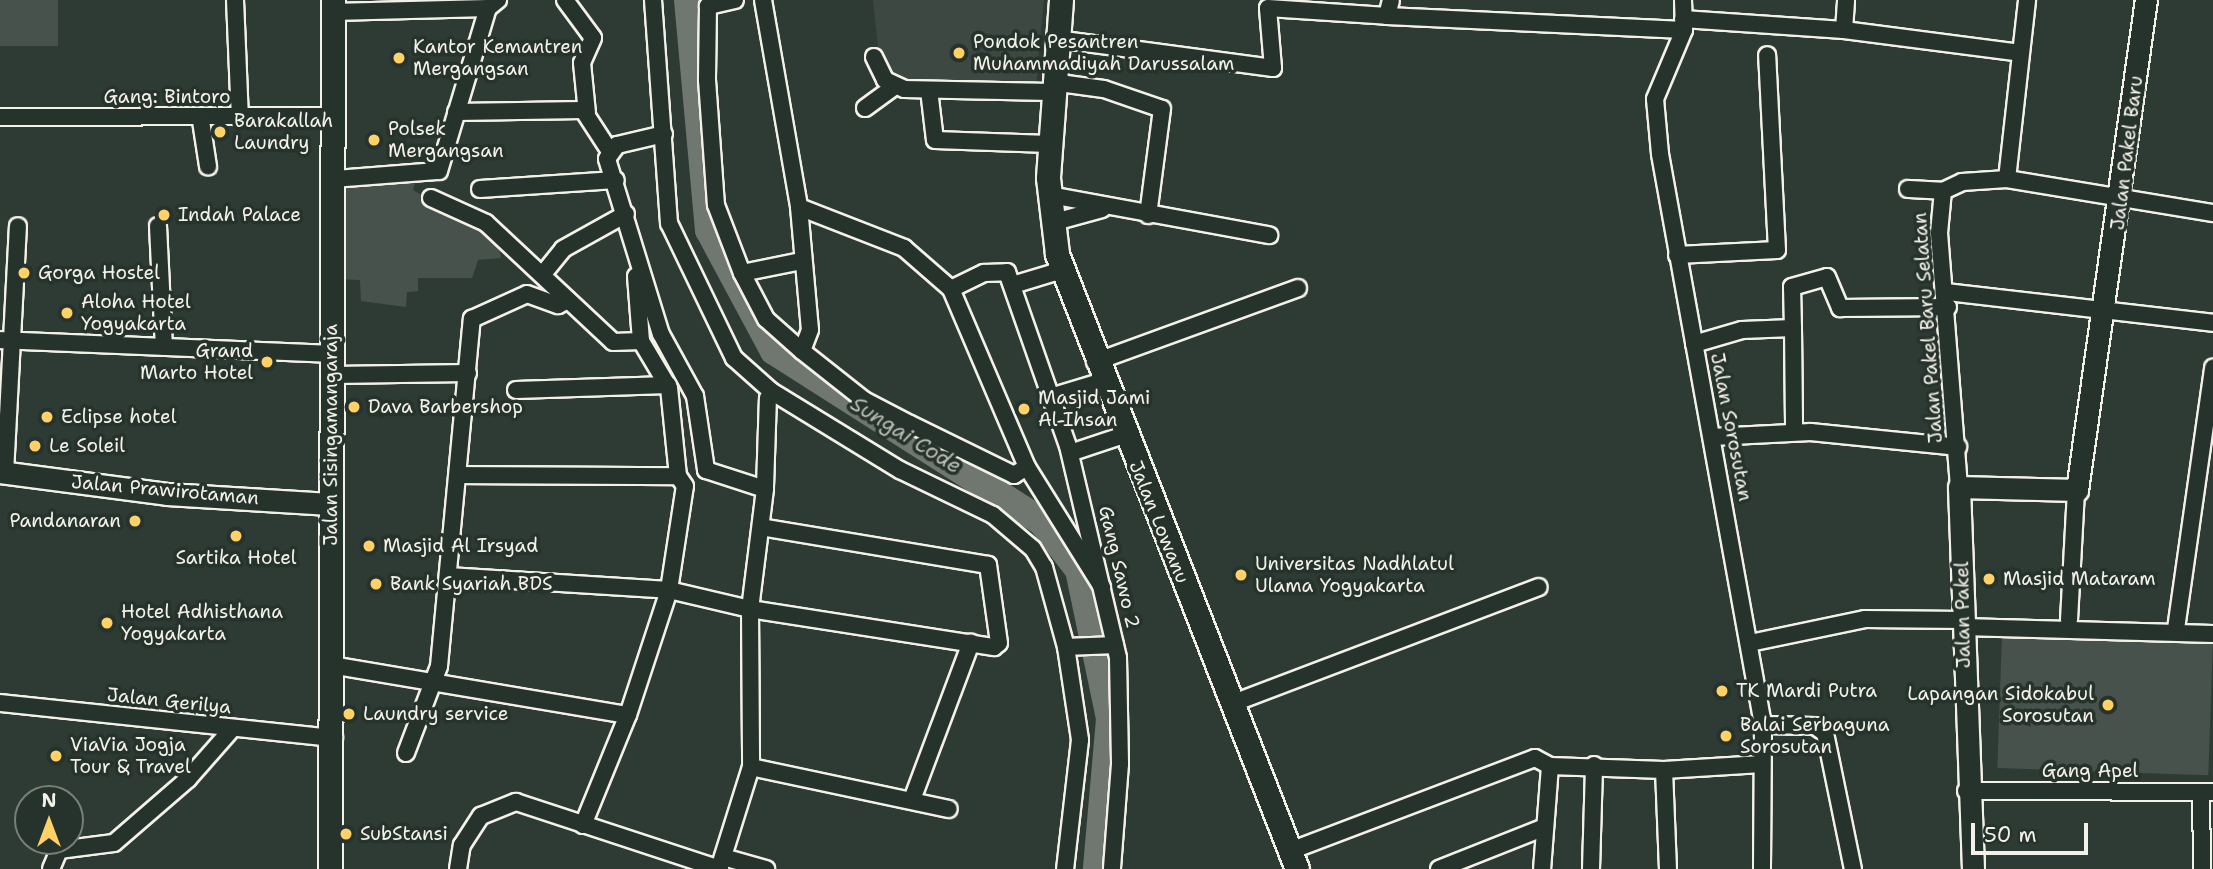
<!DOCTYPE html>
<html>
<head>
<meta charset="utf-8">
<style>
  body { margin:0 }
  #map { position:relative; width:2213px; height:869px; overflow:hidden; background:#2e3b34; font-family:"Shantell Sans",sans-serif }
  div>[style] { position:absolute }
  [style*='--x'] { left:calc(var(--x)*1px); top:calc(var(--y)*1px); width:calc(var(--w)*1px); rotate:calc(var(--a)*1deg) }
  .built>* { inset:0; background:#3c4841 }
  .green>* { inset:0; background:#48524c; transform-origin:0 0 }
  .river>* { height:28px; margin:-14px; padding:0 14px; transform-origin:14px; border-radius:14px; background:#6f7770 }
  .roads { filter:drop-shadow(2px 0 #f4f1e8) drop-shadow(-2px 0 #f4f1e8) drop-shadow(0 2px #f4f1e8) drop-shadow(0 -2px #f4f1e8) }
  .minor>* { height:16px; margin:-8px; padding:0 8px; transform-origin:8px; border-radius:8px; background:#26332d }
  .tertiary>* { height:21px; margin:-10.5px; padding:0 10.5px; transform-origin:10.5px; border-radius:10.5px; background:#26332d }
  .secondary>* { height:23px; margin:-11.5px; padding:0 11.5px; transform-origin:11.5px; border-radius:11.5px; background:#26332d }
  .dots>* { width:19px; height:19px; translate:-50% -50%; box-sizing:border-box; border:4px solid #26332d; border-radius:50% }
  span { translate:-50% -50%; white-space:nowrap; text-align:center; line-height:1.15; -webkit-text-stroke:7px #26332d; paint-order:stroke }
  .poi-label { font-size:19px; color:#f4f1e8 }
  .left { translate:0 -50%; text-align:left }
  .right { translate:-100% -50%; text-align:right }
  .street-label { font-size:19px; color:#f4f1e8 }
  .water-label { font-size:21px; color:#b8bab2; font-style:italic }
  .north { position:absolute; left:14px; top:785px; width:70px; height:70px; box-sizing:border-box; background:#26332d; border:2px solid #787f78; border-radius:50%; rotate:0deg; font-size:19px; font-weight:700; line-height:28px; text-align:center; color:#f4f1e8 }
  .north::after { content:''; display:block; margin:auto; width:24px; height:32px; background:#ffd166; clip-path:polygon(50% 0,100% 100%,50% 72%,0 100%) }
  .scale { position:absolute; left:1971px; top:823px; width:117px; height:32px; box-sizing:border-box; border:4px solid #f4f1e8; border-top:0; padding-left:9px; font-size:21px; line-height:24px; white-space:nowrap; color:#f4f1e8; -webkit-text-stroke:5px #26332d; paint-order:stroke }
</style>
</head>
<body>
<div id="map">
  <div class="built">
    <div style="clip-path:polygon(873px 0,1044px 0,1036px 87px,909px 84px,880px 67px)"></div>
  </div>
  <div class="green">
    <div style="left:0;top:0;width:58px;height:46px"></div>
    <div style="clip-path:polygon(417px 176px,413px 190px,498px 240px,501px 258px,478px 260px,472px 278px,418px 278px,418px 291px,407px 292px,406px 307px,361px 301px,360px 280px,336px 279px,339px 183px)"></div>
    <div style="left:2002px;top:635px;width:211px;height:133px;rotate:2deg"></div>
  </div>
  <div class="river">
    <div style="--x:688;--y:0;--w:231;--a:84.8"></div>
    <div style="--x:709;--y:230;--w:137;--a:61.8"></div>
    <div style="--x:774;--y:351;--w:318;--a:32.5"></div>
    <div style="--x:1042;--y:522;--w:61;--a:52.4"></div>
    <div style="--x:1079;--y:570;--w:152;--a:78.2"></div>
    <div style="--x:1110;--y:719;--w:151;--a:95"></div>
  </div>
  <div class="roads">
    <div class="minor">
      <div style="--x:235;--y:0;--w:118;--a:87.6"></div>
      <div style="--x:565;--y:0;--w:47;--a:53.6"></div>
      <div style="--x:593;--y:38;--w:27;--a:114"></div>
      <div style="--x:582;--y:63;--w:50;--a:84.3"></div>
      <div style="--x:653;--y:0;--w:224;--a:85.9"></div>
      <div style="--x:669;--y:223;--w:150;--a:64.3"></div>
      <div style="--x:734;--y:358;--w:50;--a:41.7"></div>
      <div style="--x:771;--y:391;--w:151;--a:31.5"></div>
      <div style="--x:900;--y:470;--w:103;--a:25.8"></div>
      <div style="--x:993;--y:515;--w:52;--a:40.4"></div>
      <div style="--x:1033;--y:549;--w:21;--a:59"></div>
      <div style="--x:1044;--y:567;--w:83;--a:74.6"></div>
      <div style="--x:1066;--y:647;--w:94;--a:81.4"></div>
      <div style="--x:1080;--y:740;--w:130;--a:96.6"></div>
      <div style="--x:735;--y:0;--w:28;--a:167"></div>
      <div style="--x:708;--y:6;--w:74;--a:90.8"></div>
      <div style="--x:707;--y:80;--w:125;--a:85.9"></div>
      <div style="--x:716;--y:205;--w:73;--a:69.1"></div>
      <div style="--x:763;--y:0;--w:210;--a:80.1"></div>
      <div style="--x:799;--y:207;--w:113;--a:21.3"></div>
      <div style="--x:904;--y:248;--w:62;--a:41.1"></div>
      <div style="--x:951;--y:289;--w:194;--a:66.9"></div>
      <div style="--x:1027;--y:467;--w:142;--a:58"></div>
      <div style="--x:1683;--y:0;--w:30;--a:88"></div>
      <div style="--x:1684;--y:30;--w:75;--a:112.8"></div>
      <div style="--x:1655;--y:99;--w:55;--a:84.8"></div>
      <div style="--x:1660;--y:154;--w:580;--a:79.77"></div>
      <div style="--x:1763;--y:725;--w:144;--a:90.4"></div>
      <div style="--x:333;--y:12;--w:155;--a:-1.5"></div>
      <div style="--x:488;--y:8;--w:13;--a:-39"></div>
      <div style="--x:1387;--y:16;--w:297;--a:2.7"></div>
      <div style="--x:1683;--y:19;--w:161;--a:3.9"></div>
      <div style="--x:1844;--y:30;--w:178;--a:7.4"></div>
      <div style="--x:1844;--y:30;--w:30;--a:-86"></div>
      <div style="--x:1056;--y:39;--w:219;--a:7.6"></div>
      <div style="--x:1273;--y:68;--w:60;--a:-94.8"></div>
      <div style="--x:1268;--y:8;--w:119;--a:3.8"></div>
      <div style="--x:1387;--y:16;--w:16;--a:-76"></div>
      <div style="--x:874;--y:57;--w:25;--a:64"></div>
      <div style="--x:885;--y:80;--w:21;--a:25"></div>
      <div style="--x:904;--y:89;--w:147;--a:1.2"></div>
      <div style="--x:1052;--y:82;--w:52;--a:7.7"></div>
      <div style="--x:1104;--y:89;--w:61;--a:19"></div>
      <div style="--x:1162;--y:109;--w:107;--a:97.5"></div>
      <div style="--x:929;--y:90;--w:50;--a:83.2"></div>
      <div style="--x:935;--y:140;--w:114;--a:2"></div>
      <div style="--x:865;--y:108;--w:36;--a:-36"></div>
      <div style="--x:456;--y:112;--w:127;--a:-0.9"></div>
      <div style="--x:583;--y:110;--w:48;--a:57"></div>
      <div style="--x:0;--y:117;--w:334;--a:-0.2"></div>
      <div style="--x:201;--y:121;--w:46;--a:81.2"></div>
      <div style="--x:664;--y:134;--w:48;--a:166.8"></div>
      <div style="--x:617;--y:145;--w:17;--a:126"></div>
      <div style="--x:607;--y:159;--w:183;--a:72.9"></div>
      <div style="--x:661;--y:334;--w:71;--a:61.3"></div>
      <div style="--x:695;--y:396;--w:75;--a:81.5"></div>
      <div style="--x:706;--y:470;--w:62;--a:17.9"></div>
      <div style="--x:765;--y:489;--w:121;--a:97.1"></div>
      <div style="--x:750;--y:609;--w:158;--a:89.6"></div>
      <div style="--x:334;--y:179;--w:105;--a:-4.4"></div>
      <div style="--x:439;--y:171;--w:170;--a:-73.3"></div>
      <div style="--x:2007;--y:179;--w:180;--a:-83.6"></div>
      <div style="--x:480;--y:189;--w:136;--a:-3.8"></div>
      <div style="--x:1908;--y:189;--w:35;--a:3"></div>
      <div style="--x:1050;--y:195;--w:223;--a:10.4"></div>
      <div style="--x:431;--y:198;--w:60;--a:24.4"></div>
      <div style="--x:486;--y:223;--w:174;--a:43.1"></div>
      <div style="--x:613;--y:342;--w:28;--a:-2"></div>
      <div style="--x:799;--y:207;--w:123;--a:84.9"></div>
      <div style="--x:810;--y:330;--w:22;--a:111"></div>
      <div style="--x:802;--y:351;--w:48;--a:-138.4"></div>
      <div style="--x:766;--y:319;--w:52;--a:-117.6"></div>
      <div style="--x:742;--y:273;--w:60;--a:-11.5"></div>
      <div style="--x:1051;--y:223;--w:53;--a:-15.4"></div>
      <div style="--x:158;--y:226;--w:121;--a:87.2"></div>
      <div style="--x:1677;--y:255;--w:100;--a:-2.9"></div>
      <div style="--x:1777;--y:250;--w:195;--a:-92.9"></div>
      <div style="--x:543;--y:274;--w:32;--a:-51"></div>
      <div style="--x:563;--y:249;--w:72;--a:-29.1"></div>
      <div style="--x:1016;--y:284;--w:48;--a:-16.9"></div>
      <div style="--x:951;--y:289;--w:37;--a:-26"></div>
      <div style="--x:984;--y:273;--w:23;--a:-2"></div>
      <div style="--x:1007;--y:272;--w:184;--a:70.7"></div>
      <div style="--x:1068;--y:446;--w:218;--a:76.7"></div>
      <div style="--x:1118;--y:658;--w:106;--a:88.9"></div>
      <div style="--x:1120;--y:764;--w:105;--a:94.4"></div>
      <div style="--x:1947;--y:292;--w:268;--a:6.6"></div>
      <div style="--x:1793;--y:328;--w:103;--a:89.4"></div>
      <div style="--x:0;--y:340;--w:332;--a:2.4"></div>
      <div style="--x:1694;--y:344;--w:50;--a:-16.3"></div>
      <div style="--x:1742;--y:330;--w:51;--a:-2.2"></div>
      <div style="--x:1793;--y:328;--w:41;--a:-91.4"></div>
      <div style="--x:1792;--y:287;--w:36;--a:-16"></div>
      <div style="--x:1827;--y:277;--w:34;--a:67"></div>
      <div style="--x:1840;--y:308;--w:108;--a:-0.5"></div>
      <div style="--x:802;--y:351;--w:79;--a:38.3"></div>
      <div style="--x:864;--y:400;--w:52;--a:27.6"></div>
      <div style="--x:910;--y:424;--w:116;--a:26.1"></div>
      <div style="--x:1014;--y:475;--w:15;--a:-32"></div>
      <div style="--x:1095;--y:362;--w:216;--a:-20"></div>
      <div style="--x:333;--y:375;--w:135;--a:-0.8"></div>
      <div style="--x:516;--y:390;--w:152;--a:-1.9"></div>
      <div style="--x:1054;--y:396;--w:51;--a:-17"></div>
      <div style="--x:1712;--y:437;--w:99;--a:-2.9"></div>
      <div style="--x:1811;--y:432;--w:148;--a:5.8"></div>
      <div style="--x:1070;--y:453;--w:57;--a:-18.4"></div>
      <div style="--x:5;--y:473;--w:247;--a:-87"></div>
      <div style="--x:459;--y:475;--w:219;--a:0.3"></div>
      <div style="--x:765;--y:487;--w:89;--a:-88.1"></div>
      <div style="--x:1959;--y:487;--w:255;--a:-94.5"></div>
      <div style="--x:1939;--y:233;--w:42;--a:-84.6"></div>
      <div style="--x:1943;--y:191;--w:21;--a:-25"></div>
      <div style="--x:1962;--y:182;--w:45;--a:-3.8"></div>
      <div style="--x:2007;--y:179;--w:209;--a:9.4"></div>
      <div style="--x:448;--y:576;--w:221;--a:3.6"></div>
      <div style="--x:669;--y:590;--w:83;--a:13.2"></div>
      <div style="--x:750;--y:609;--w:247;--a:8.9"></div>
      <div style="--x:994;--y:647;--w:6;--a:-39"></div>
      <div style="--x:999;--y:643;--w:79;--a:-98"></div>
      <div style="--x:988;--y:565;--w:230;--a:-170.5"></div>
      <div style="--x:2069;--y:620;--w:128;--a:-86.9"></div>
      <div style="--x:1963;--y:627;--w:250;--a:1.6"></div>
      <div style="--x:2176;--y:629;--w:264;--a:-81.9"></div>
      <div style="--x:1750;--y:643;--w:117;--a:-11.8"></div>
      <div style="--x:1865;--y:619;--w:99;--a:0.6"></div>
      <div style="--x:1066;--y:647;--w:49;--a:-2.3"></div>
      <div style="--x:331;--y:665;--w:301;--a:9.6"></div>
      <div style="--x:0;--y:703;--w:336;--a:6"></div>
      <div style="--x:1231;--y:704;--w:329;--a:-20.8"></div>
      <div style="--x:1763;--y:725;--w:52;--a:1.1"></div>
      <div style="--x:1815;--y:726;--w:12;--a:35"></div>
      <div style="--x:1825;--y:733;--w:139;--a:78.4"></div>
      <div style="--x:406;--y:753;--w:93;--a:-69.2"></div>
      <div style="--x:439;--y:666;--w:349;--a:-84.6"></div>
      <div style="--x:472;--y:319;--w:60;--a:-24.4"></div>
      <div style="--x:527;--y:294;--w:33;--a:20"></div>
      <div style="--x:558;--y:305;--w:11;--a:-27"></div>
      <div style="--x:1550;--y:766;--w:114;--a:2"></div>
      <div style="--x:1664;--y:770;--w:98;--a:-3.5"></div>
      <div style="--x:1664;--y:770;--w:99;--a:87.7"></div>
      <div style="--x:1966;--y:791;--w:247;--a:0.2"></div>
      <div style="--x:2201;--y:793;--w:76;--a:89.2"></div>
      <div style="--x:913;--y:797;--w:165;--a:-69.4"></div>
      <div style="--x:583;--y:825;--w:119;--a:-67.8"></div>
      <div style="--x:628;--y:715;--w:132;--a:-71.8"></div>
      <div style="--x:669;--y:590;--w:105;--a:-81.3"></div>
      <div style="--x:685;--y:486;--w:12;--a:-125"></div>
      <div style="--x:678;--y:476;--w:88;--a:-95.8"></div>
      <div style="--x:669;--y:388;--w:55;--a:-120.8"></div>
      <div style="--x:641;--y:341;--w:65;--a:-94.4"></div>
      <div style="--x:1290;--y:851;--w:262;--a:-20.8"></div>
      <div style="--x:1535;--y:758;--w:17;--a:28"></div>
      <div style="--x:1550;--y:766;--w:103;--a:94.4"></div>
      <div style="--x:723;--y:857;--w:45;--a:15.6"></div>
      <div style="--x:51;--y:869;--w:21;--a:-67"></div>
      <div style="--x:59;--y:850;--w:55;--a:-7.3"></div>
      <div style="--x:114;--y:843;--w:98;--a:-40.9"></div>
      <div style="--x:188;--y:779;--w:67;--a:-48.7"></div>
      <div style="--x:458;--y:869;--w:24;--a:-81"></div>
      <div style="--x:462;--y:845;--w:35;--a:-57"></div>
      <div style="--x:481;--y:816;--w:38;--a:-22"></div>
      <div style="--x:516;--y:802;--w:215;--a:18.2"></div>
      <div style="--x:719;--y:869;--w:107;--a:-72.6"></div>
      <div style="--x:751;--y:767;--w:202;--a:12"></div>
      <div style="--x:1439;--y:869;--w:114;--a:-21.6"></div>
      <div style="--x:1591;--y:869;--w:104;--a:-88.3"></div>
    </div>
    <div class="tertiary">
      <div style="--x:0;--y:472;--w:168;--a:7.5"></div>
      <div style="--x:167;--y:494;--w:163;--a:3.5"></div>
      <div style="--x:1973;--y:869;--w:382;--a:-92.1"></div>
      <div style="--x:1959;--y:487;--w:118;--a:1.5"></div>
      <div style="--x:2077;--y:490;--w:495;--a:-82"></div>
    </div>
    <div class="secondary">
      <div style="--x:1061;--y:0;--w:178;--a:94.2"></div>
      <div style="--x:1048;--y:178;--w:77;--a:83.2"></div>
      <div style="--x:1057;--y:254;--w:660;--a:68.68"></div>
      <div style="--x:330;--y:869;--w:869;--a:-89.8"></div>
    </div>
  </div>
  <div class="dots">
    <div style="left:959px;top:53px;background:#ffd166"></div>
    <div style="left:399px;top:58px;background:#ffd166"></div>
    <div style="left:220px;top:132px;background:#ffd166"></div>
    <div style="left:374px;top:140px;background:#ffd166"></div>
    <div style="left:164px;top:215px;background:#ffd166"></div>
    <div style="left:24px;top:273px;background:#ffd166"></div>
    <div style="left:67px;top:313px;background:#ffd166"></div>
    <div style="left:267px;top:362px;background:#ffd166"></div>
    <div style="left:354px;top:407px;background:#ffd166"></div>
    <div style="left:1024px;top:409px;background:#ffd166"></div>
    <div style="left:47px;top:417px;background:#ffd166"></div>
    <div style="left:35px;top:446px;background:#ffd166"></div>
    <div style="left:135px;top:521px;background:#ffd166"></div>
    <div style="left:236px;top:536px;background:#ffd166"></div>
    <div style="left:369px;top:546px;background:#ffd166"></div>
    <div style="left:1241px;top:575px;background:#ffd166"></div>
    <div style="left:1989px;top:579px;background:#ffd166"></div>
    <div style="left:376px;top:584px;background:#ffd166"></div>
    <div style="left:107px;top:623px;background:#ffd166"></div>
    <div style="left:1722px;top:691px;background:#ffd166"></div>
    <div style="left:2108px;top:705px;background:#ffd166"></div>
    <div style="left:349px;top:714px;background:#ffd166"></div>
    <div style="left:1726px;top:736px;background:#ffd166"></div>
    <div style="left:56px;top:756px;background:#ffd166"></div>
    <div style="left:346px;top:834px;background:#ffd166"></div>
  </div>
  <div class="poi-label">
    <span class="left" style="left:973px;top:53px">Pondok Pesantren<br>Muhammadiyah Darussalam</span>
    <span class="left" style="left:413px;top:58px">Kantor Kemantren<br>Mergangsan</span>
    <span class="left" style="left:234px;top:132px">Barakallah<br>Laundry</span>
    <span class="left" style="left:388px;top:140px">Polsek<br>Mergangsan</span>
    <span class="left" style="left:178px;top:215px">Indah Palace</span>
    <span class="left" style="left:38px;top:273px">Gorga Hostel</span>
    <span class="left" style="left:81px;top:313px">Aloha Hotel<br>Yogyakarta</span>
    <span class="right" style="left:253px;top:362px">Grand<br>Marto Hotel</span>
    <span class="left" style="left:1038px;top:409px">Masjid Jami<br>Al-Ihsan</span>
    <span class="left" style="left:368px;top:407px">Dava Barbershop</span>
    <span class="left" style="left:61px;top:417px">Eclipse hotel</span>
    <span class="left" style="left:49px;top:446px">Le Soleil</span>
    <span class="right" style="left:121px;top:521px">Pandanaran</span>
    <span class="left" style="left:383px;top:546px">Masjid Al Irsyad</span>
    <span style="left:236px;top:558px">Sartika Hotel</span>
    <span class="left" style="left:1255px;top:575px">Universitas Nadhlatul<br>Ulama Yogyakarta</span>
    <span class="left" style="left:2003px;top:579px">Masjid Mataram</span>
    <span class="left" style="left:390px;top:584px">Bank Syariah BDS</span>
    <span class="left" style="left:121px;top:623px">Hotel Adhisthana<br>Yogyakarta</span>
    <span class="left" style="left:1736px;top:691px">TK Mardi Putra</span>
    <span class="right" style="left:2094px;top:705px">Lapangan Sidokabul<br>Sorosutan</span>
    <span class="left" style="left:363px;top:714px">Laundry service</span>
    <span class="left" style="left:1740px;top:736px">Balai Serbaguna<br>Sorosutan</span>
    <span class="left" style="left:70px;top:756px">ViaVia Jogja<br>Tour &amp; Travel</span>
    <span class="left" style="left:360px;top:834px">SubStansi</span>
  </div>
  <div class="street-label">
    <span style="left:167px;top:97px">Gang: Bintoro</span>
    <span style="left:2127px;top:153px;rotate:-83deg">Jalan Pakel Baru</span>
    <span style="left:1928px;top:328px;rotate:-94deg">Jalan Pakel Baru Selatan</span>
    <span style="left:1731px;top:427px;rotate:79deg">Jalan Sorosutan</span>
    <span style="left:331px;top:435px;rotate:-90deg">Jalan Sisingamangaraja</span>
    <span style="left:165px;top:490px;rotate:5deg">Jalan Prawirotaman</span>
    <span style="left:1159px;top:522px;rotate:68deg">Jalan Lowanu</span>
    <span style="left:1119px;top:567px;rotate:77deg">Gang Sawo 2</span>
    <span style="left:1963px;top:615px;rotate:-91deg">Jalan Pakel</span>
    <span style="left:169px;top:701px;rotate:6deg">Jalan Gerilya</span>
    <span style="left:2090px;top:771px">Gang Apel</span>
  </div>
  <div class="water-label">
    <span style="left:906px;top:435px;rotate:32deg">Sungai Code</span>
  </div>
  <div class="north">N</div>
  <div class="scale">50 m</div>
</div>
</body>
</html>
